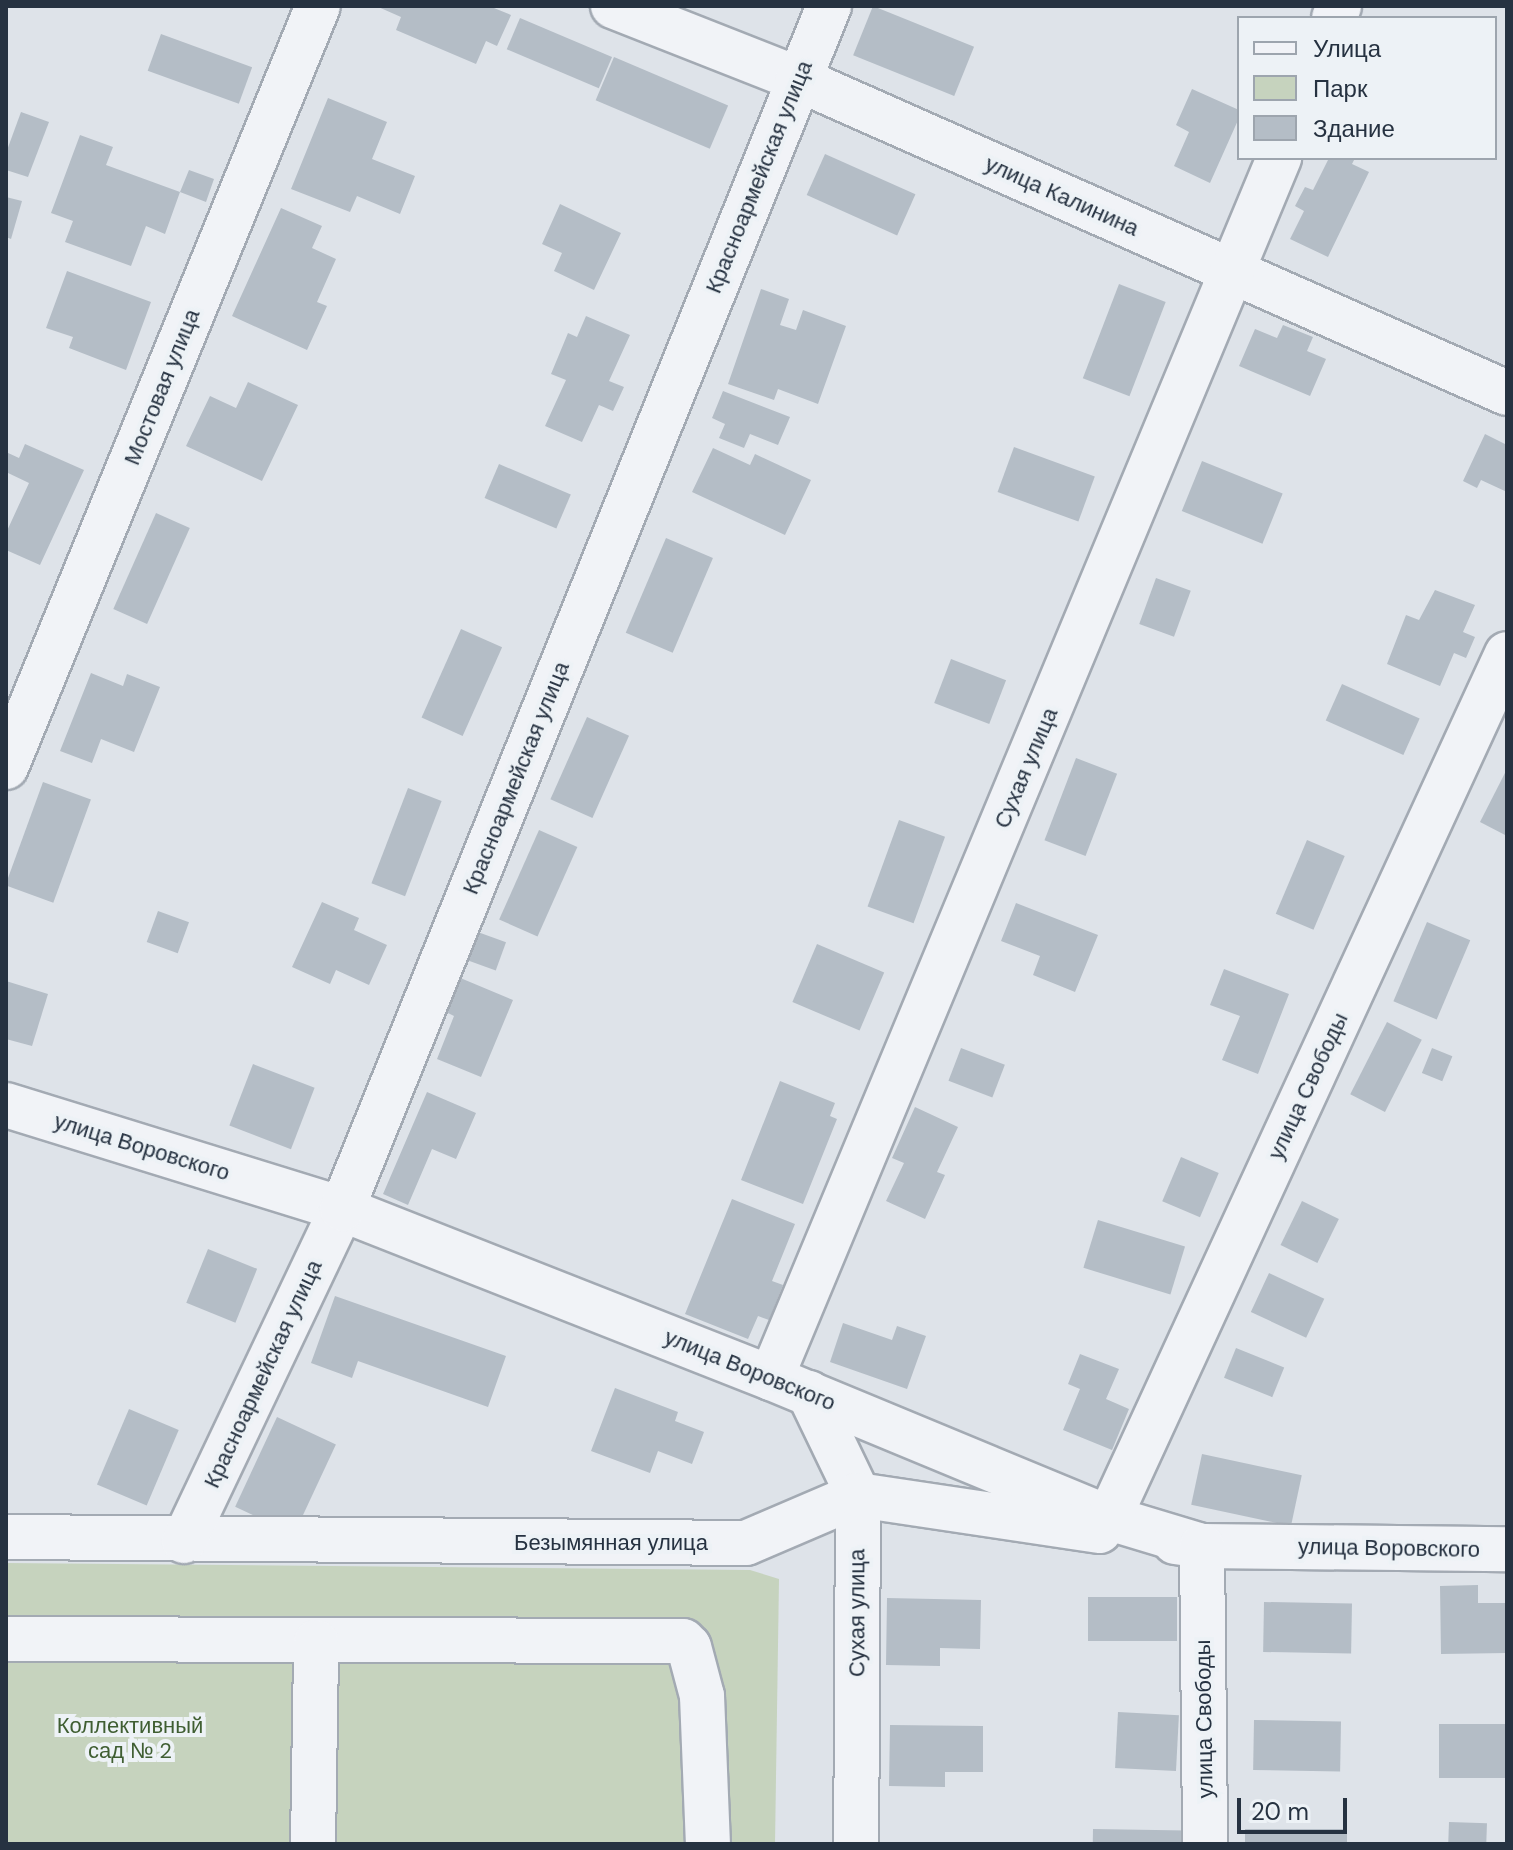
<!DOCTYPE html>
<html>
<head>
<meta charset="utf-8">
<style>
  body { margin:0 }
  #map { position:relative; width:1513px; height:1850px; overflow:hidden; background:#dee3e9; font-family:"DM Sans",sans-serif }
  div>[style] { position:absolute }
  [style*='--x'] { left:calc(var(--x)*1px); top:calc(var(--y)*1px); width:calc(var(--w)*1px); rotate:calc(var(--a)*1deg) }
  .green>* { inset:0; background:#c6d3be }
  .building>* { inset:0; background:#b4bdc6; transform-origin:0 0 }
  .roads { filter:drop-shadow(2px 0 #a3aab3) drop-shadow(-2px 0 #a3aab3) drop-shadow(0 2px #a3aab3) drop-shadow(0 -2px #a3aab3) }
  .minor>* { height:44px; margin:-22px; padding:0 22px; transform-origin:22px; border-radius:22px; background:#f1f3f7 }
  span { translate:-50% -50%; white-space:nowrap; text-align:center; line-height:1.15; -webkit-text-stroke:8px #edf2f6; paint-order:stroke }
  .street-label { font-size:22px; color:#263241 }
  .park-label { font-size:22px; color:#3f5e32 }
  .frame { position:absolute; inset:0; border:8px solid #263241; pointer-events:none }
  .legend { position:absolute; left:1237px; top:16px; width:260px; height:144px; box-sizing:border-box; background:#edf2f6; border:2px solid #9da5ae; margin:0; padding:10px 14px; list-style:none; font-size:24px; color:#263241 }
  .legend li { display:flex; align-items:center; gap:16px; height:40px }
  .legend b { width:40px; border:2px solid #9da5ae }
  .scale { position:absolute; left:1237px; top:1798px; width:110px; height:36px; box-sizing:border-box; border:4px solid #263241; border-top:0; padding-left:10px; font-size:24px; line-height:28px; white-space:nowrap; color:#263241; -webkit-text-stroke:6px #edf2f6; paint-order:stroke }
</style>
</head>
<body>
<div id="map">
  <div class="green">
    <div style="clip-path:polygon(6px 1563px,750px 1570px,779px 1579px,775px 1844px,6px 1844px)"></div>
  </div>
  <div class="building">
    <div style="clip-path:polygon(376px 6px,489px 6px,511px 15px,497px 46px,486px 41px,476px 64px,396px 30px,401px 17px)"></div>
    <div style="left:873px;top:6px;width:109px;height:53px;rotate:22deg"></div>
    <div style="left:520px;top:18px;width:100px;height:34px;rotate:23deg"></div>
    <div style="left:161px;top:34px;width:97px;height:39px;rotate:20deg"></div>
    <div style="left:614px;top:57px;width:124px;height:47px;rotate:23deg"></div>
    <div style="clip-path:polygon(1192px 89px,1239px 110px,1239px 118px,1210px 183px,1174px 166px,1189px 132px,1176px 125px)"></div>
    <div style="clip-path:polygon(328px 98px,387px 122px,372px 159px,415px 176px,400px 214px,357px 196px,350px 212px,291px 189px)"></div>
    <div style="clip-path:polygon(21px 112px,49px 122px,28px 177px,6px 170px,6px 153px)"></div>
    <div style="clip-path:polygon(80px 135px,113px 147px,106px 165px,180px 192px,189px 170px,214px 179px,206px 202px,180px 192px,165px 234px,146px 226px,131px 266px,65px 242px,73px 221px,51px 213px)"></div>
    <div style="left:825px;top:154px;width:99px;height:45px;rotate:24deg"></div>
    <div style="clip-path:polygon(1329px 158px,1355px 158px,1352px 164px,1369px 172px,1328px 257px,1290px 239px,1304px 211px,1295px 206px,1305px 187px,1313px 190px)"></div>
    <div style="clip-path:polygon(6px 197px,22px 201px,11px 239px,6px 237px)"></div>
    <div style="clip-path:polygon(560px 204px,621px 233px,594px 290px,554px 271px,562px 253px,542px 244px)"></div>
    <div style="clip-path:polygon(281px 208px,322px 226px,312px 248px,336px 259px,317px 302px,327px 306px,307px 350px,232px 316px)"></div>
    <div style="clip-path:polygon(67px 271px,151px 302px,126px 370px,69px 348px,73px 337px,46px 328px)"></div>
    <div style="left:1119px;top:284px;width:50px;height:101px;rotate:21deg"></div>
    <div style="clip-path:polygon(761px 289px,789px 299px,780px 325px,796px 330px,803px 310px,846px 326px,818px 404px,778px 389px,774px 400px,728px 384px)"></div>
    <div style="clip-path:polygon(586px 316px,630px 335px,609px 381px,624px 387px,613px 411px,599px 405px,582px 442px,545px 426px,566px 380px,551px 374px,568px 333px,577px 337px)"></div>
    <div style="clip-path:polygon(1283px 325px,1313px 337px,1307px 351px,1326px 359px,1310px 396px,1239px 366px,1255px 329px,1277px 338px)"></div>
    <div style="clip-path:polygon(248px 382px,298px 405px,262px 481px,186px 446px,210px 396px,236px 408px)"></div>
    <div style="clip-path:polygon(723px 391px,790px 417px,778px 445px,750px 434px,744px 448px,719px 438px,725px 424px,712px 418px)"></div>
    <div style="clip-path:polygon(1485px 434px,1507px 445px,1507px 492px,1481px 480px,1477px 488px,1463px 481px)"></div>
    <div style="clip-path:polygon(25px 444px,84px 470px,40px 565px,6px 550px,6px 533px,29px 483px,6px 472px,6px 452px,19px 458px)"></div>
    <div style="left:1014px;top:447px;width:86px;height:48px;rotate:20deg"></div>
    <div style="clip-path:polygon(713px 448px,750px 465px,755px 454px,811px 480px,785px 535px,692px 492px)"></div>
    <div style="left:1202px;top:461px;width:87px;height:54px;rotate:22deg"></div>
    <div style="left:499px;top:464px;width:78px;height:37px;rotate:23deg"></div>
    <div style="left:156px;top:513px;width:37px;height:105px;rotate:24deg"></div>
    <div style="left:666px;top:538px;width:51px;height:103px;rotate:23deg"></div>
    <div style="left:1156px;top:578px;width:37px;height:49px;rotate:20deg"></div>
    <div style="clip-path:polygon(1435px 590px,1475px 605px,1463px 632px,1475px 637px,1466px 658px,1454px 653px,1440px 686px,1387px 664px,1406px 615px,1419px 620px)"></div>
    <div style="left:461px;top:629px;width:45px;height:97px;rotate:24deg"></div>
    <div style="left:951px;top:659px;width:59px;height:47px;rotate:21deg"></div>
    <div style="clip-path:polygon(91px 673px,123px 686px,127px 674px,160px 687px,134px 752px,101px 739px,92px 763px,60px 751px)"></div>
    <div style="left:1342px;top:684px;width:85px;height:40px;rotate:24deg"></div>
    <div style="left:587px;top:717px;width:46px;height:90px;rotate:24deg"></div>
    <div style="left:1076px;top:758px;width:44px;height:88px;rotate:21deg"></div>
    <div style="clip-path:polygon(1507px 769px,1507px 836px,1480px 822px)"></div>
    <div style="left:43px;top:782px;width:51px;height:110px;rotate:20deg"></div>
    <div style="left:408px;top:788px;width:36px;height:102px;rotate:21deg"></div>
    <div style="left:899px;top:820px;width:49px;height:92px;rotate:20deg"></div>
    <div style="left:539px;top:830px;width:42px;height:98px;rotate:24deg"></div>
    <div style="left:1307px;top:840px;width:41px;height:80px;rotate:23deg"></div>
    <div style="clip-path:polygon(322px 902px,359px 918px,354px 930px,387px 945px,369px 985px,336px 970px,330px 984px,292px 967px)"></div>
    <div style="clip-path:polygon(1016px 903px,1098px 935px,1075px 992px,1033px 975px,1040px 956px,1001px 941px)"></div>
    <div style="left:158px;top:911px;width:33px;height:33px;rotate:20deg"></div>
    <div style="left:1427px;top:922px;width:47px;height:86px;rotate:23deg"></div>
    <div style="left:475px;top:931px;width:33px;height:30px;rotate:20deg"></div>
    <div style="left:817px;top:944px;width:73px;height:63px;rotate:23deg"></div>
    <div style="clip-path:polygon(1224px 969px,1289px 994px,1258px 1074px,1222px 1060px,1240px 1016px,1210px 1005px)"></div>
    <div style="clip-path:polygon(458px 977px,513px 1000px,481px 1077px,437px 1059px,454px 1016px,444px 1011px)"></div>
    <div style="clip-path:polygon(6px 981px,48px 994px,32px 1046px,6px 1039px)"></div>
    <div style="left:1387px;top:1022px;width:39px;height:81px;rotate:27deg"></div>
    <div style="left:961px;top:1048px;width:47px;height:35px;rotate:21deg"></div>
    <div style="left:1432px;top:1048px;width:22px;height:27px;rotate:22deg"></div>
    <div style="left:253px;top:1064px;width:66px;height:66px;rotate:21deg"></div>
    <div style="clip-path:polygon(780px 1081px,835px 1103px,830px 1116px,837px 1119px,803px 1204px,741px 1180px)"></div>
    <div style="clip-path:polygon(427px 1092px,476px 1113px,456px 1159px,432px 1149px,408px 1205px,383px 1194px)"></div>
    <div style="clip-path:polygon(915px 1107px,958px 1127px,937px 1172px,945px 1175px,925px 1219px,886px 1201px,904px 1163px,892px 1158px)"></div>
    <div style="left:1181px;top:1157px;width:41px;height:48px;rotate:23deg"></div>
    <div style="clip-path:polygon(732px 1199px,795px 1224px,772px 1281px,783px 1285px,769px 1320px,758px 1316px,748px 1339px,685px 1314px)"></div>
    <div style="left:1302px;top:1201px;width:41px;height:49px;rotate:26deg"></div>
    <div style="left:1098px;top:1220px;width:91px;height:50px;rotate:17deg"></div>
    <div style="left:208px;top:1249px;width:53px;height:58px;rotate:22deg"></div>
    <div style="left:1269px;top:1273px;width:61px;height:43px;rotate:25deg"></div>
    <div style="clip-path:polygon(335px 1296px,506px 1356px,488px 1407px,358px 1361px,352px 1378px,311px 1363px)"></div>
    <div style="clip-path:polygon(843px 1323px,892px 1340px,897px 1326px,926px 1336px,907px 1389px,830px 1362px)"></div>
    <div style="left:1236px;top:1348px;width:52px;height:32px;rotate:22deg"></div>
    <div style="clip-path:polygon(1080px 1354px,1119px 1369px,1106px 1399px,1129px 1409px,1112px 1450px,1063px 1430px,1080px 1389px,1068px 1384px)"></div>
    <div style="clip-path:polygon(615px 1388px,678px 1412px,675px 1421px,704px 1432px,692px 1464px,658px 1451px,650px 1473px,591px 1451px)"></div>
    <div style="left:129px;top:1409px;width:54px;height:82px;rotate:23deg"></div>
    <div style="left:277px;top:1417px;width:65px;height:99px;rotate:25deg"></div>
    <div style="left:1202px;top:1454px;width:102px;height:52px;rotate:12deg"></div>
    <div style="clip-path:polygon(1478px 1585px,1478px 1603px,1507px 1603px,1507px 1653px,1441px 1654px,1440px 1586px)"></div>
    <div style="left:1088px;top:1597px;width:89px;height:44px"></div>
    <div style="clip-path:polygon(887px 1598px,981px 1600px,980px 1649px,940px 1648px,940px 1666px,886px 1665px)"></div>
    <div style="left:1264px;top:1602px;width:88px;height:50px;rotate:1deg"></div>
    <div style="left:1118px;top:1712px;width:61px;height:56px;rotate:3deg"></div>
    <div style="left:1254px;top:1720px;width:87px;height:50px;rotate:1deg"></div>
    <div style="left:1507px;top:1724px;width:54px;height:68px;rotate:90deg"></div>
    <div style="clip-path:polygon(890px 1725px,983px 1726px,983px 1772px,945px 1772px,945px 1787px,889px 1786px)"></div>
    <div style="left:1449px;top:1822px;width:38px;height:22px;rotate:2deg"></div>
    <div style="left:1093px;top:1829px;width:93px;height:15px;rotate:1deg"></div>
    <div style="left:1245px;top:1829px;width:102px;height:15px"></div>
  </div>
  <div class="roads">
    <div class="minor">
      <div style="--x:613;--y:6;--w:199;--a:21.5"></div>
      <div style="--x:798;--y:79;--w:775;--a:23.89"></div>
      <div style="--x:1334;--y:18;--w:13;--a:-67"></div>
      <div style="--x:6;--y:767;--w:822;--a:-67.71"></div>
      <div style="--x:6;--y:1105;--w:352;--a:17.2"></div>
      <div style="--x:342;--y:1209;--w:461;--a:21.5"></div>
      <div style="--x:771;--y:1378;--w:366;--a:22.5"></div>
      <div style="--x:1109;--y:1518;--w:97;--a:16.8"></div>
      <div style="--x:1202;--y:1546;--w:305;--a:0.6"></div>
      <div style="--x:771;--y:1378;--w:1322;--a:-67.39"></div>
      <div style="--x:809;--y:1393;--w:113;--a:64.3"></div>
      <div style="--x:858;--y:1495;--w:349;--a:90.3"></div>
      <div style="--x:1109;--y:1518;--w:951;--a:-65.27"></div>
      <div style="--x:6;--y:1537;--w:740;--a:0.46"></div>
      <div style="--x:746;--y:1543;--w:122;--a:-23.2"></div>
      <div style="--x:858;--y:1495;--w:244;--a:8.5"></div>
      <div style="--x:184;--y:1541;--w:368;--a:-64.6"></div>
      <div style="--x:342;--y:1209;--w:1298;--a:-67.96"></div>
      <div style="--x:1175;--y:1542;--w:27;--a:8"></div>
      <div style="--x:1202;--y:1546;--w:298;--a:89.4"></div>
      <div style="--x:6;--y:1639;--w:677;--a:0.17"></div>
      <div style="--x:683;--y:1641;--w:8;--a:45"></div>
      <div style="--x:689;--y:1647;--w:51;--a:75.1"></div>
      <div style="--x:702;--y:1696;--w:148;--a:87.7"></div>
      <div style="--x:313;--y:1844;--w:202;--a:-89.1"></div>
    </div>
  </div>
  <div class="street-label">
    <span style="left:759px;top:177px;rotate:-68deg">Красноармейская улица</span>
    <span style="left:1062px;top:196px;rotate:24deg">улица Калинина</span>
    <span style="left:162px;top:387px;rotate:-68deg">Мостовая улица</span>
    <span style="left:1026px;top:768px;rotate:-67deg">Сухая улица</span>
    <span style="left:516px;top:778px;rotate:-68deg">Красноармейская улица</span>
    <span style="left:1308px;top:1086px;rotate:-65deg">улица Свободы</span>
    <span style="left:142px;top:1147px;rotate:17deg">улица Воровского</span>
    <span style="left:750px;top:1370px;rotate:22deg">улица Воровского</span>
    <span style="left:263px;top:1374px;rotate:-65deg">Красноармейская улица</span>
    <span style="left:611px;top:1543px">Безымянная улица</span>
    <span style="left:1389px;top:1548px;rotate:1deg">улица Воровского</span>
    <span style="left:857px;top:1613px;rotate:-90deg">Сухая улица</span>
    <span style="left:1204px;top:1719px;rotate:-91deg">улица Свободы</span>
  </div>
  <div class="park-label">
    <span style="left:130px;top:1738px">Коллективный<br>сад № 2</span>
  </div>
  <div class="frame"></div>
  <ul class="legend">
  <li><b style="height:10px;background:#f1f3f7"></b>Улица</li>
  <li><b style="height:22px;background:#c6d3be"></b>Парк</li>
  <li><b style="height:22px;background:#b4bdc6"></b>Здание</li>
  </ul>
  <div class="scale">20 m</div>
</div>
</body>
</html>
